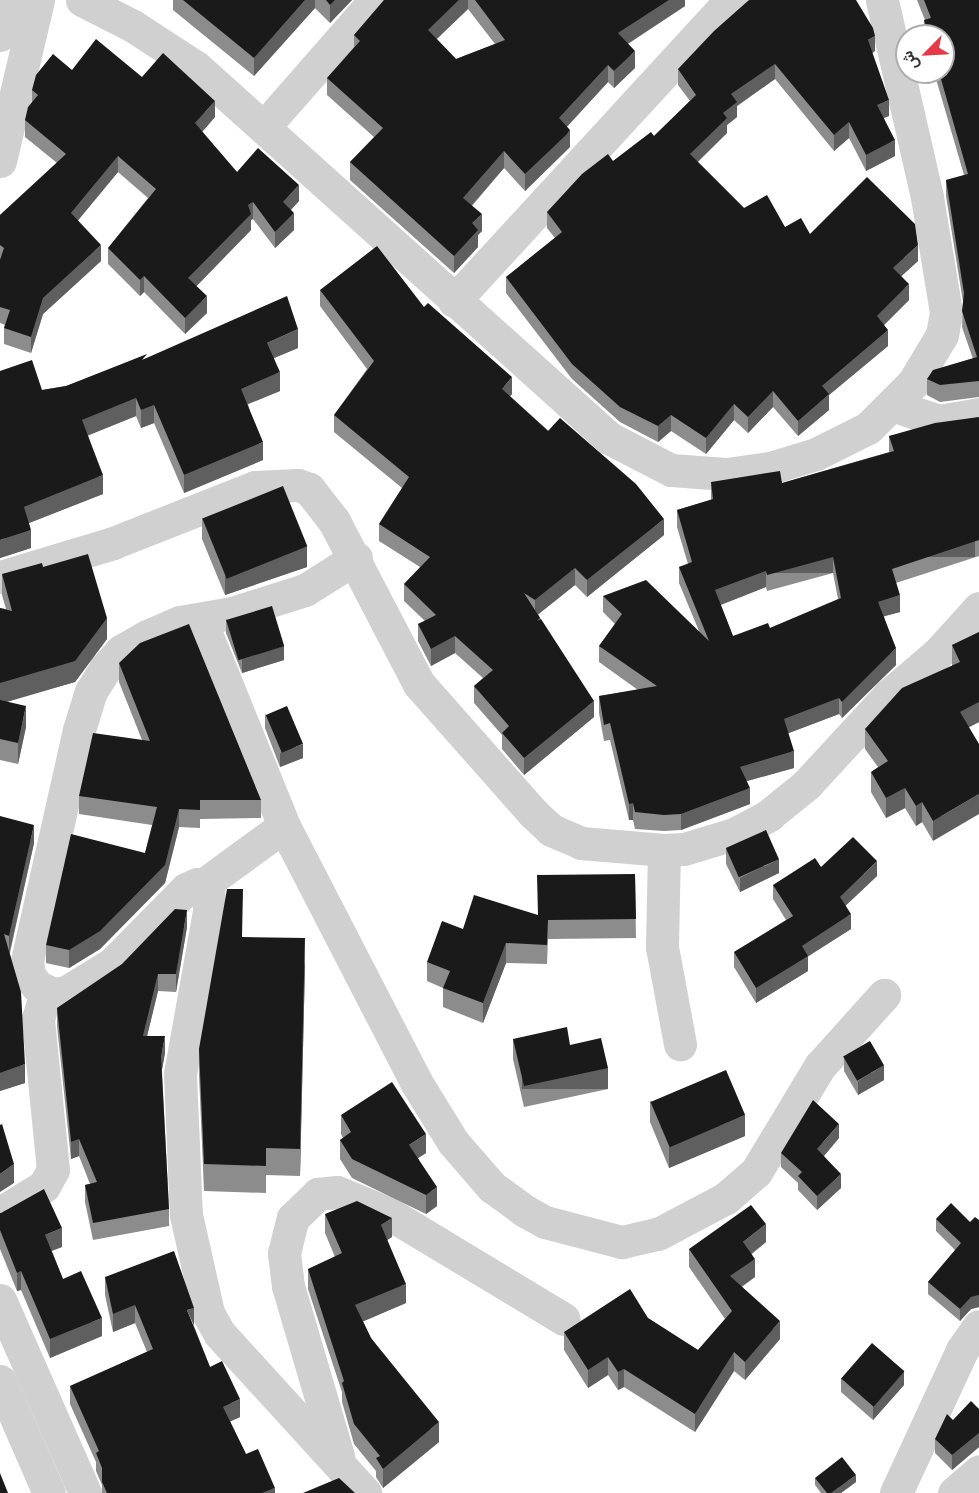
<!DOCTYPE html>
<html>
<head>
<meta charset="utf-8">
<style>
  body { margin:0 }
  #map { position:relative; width:979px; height:1493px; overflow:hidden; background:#fff; font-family:Montserrat,Vazirmatn,sans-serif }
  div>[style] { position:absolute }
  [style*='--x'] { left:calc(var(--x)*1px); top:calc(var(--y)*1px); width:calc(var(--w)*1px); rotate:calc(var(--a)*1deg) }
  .minor>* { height:33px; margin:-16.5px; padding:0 16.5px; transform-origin:16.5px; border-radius:16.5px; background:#d0d0d0 }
  .wall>* { inset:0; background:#8c8c8c }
  .shaded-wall>* { inset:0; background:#5f5f5f; transform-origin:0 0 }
  .building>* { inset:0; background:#1a1a1a; transform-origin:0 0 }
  span { translate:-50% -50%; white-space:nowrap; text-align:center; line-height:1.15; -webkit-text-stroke:6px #fff; paint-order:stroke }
  .north { position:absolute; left:895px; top:24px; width:60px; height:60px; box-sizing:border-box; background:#fff; border:2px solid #adadad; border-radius:50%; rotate:246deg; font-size:16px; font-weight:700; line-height:24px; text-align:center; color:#333 }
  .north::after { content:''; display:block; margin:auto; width:21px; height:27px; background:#e63946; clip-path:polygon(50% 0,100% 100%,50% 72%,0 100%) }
</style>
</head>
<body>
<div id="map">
  <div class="minor">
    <div style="--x:82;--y:0;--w:57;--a:27"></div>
    <div style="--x:133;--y:26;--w:75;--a:33.1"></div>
    <div style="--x:196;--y:67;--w:555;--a:41.93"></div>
    <div style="--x:609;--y:438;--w:70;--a:27.3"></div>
    <div style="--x:671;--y:470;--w:55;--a:4.2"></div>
    <div style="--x:726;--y:474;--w:44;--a:-7.8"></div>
    <div style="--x:770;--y:468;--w:48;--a:-16.9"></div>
    <div style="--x:816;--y:454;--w:58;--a:-26.6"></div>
    <div style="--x:868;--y:428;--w:64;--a:-45"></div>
    <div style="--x:913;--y:383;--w:56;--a:-58.9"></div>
    <div style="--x:942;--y:335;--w:23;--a:-80"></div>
    <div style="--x:946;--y:312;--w:117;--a:-99.4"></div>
    <div style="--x:927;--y:197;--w:202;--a:-102.9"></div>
    <div style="--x:0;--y:35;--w:36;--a:-80"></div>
    <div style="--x:264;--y:127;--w:169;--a:-48.8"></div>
    <div style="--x:0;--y:161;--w:165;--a:-76.7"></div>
    <div style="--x:454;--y:301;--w:409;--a:-47.4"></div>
    <div style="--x:892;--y:405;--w:50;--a:18.8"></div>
    <div style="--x:939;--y:421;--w:41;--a:-9.9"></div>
    <div style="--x:356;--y:558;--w:60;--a:147.9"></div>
    <div style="--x:305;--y:590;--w:77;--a:162.5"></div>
    <div style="--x:232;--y:613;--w:53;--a:170.2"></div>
    <div style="--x:180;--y:622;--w:36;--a:157"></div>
    <div style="--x:147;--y:636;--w:30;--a:150"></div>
    <div style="--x:121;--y:651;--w:24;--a:132"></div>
    <div style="--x:105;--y:669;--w:26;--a:122"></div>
    <div style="--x:91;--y:691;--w:41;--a:107.1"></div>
    <div style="--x:79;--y:730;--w:237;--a:102.7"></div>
    <div style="--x:27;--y:961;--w:14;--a:82"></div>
    <div style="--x:29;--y:975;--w:14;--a:54"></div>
    <div style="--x:37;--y:986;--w:18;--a:27"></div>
    <div style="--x:53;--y:994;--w:13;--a:-9"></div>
    <div style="--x:66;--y:992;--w:54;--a:-31.3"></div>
    <div style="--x:112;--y:964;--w:105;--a:-45.4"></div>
    <div style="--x:186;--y:889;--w:12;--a:-24"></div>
    <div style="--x:197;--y:884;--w:13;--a:29"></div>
    <div style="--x:208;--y:890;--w:21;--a:87"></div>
    <div style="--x:209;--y:911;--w:166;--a:100.1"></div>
    <div style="--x:180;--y:1074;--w:141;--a:87.6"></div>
    <div style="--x:186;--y:1215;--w:100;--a:77.3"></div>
    <div style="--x:208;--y:1313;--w:23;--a:61"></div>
    <div style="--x:219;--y:1333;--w:217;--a:47.6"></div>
    <div style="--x:0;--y:577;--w:118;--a:-16.7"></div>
    <div style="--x:113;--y:543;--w:153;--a:-21.5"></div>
    <div style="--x:255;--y:487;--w:43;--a:-2.7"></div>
    <div style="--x:298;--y:485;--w:12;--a:20"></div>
    <div style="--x:309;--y:489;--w:41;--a:52"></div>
    <div style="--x:334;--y:521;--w:184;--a:62.5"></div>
    <div style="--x:419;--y:684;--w:172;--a:48.5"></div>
    <div style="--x:533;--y:813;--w:25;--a:43"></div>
    <div style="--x:551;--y:830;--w:33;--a:23"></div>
    <div style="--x:581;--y:843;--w:83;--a:4.8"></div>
    <div style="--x:664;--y:850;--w:20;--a:-3"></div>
    <div style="--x:684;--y:849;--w:52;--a:-16.7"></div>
    <div style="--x:734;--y:834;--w:40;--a:-28"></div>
    <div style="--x:769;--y:815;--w:48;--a:-39"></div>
    <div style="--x:806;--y:785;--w:122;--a:-47.3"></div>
    <div style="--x:889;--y:695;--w:65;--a:-40.6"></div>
    <div style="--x:938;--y:653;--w:61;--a:-47.7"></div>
    <div style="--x:200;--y:619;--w:223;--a:67.9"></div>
    <div style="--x:284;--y:826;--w:288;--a:62.7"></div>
    <div style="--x:416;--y:1082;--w:70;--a:58.3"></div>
    <div style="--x:453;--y:1142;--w:60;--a:49.1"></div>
    <div style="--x:492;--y:1187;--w:41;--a:36"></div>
    <div style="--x:525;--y:1211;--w:23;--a:29"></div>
    <div style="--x:545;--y:1222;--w:80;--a:14.6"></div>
    <div style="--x:622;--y:1242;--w:37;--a:-13"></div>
    <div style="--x:658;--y:1234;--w:77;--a:-27.9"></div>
    <div style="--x:726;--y:1198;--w:40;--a:-41"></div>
    <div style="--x:756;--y:1172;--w:124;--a:-58.9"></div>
    <div style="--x:820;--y:1066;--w:96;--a:-48"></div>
    <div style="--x:664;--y:850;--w:97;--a:91.2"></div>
    <div style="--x:662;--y:947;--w:99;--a:79.5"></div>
    <div style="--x:203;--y:885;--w:100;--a:-36.1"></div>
    <div style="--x:0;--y:1213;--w:52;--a:-31.5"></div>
    <div style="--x:44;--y:1186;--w:18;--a:-61"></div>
    <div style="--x:53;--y:1170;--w:152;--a:-95.7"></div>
    <div style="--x:38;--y:1019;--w:29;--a:-74"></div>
    <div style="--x:0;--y:1300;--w:211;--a:66.2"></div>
    <div style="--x:0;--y:1381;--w:122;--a:66.4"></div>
    <div style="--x:338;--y:1456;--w:177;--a:-106.4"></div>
    <div style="--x:288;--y:1286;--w:33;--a:-97"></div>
    <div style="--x:284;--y:1253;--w:36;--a:-76"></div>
    <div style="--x:293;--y:1218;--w:35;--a:-44"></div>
    <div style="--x:318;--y:1194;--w:19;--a:-6"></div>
    <div style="--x:337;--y:1192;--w:55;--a:22.4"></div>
    <div style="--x:388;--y:1213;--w:205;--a:31.1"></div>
    <div style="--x:896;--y:1493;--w:157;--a:-65.2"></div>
    <div style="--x:962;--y:1350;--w:29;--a:-55"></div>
    <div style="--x:954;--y:1493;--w:33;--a:-41"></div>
  </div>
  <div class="wall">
    <div style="clip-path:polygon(173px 0,352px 0,330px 23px,315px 8px,254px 76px,173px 10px)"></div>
    <div style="clip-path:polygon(evenodd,384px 0,685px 0,685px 6px,628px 44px,635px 68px,614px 88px,608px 82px,567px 127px,570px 147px,525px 191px,504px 168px,472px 206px,482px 231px,478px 235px,478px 247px,454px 273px,350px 180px,350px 162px,374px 137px,327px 95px,327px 78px,354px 47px,354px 35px,384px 0,468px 9px,495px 44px,456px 59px,437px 39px,468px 9px)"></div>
    <div style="clip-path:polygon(917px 0,979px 0,979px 397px,940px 402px,927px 395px,927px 379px,973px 359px,962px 327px,963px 302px,946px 196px,946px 180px,964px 175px,934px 72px,943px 72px,943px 36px,924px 36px,924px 20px,925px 20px)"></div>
    <div style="clip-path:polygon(875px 51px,872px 53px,889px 116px,884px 118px,895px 156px,866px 171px,849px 138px,834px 151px,775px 79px,737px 106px,737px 117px,727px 125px,727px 133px,698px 162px,744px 208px,785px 227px,810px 234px,918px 261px,901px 276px,909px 300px,884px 325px,888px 346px,829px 395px,829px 410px,798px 436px,773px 407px,748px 433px,734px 420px,706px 454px,671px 431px,658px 442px,620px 422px,572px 379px,506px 293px,506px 277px,555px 238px,547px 228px,547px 212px,613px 161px,654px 136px,690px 101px,678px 85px,678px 69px)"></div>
    <div style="clip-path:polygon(72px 70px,142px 77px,215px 117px,202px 132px,237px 172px,299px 201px,291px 210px,294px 230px,275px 248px,253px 219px,251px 220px,251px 230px,196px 286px,207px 313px,185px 334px,144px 292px,140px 296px,108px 264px,108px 248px,148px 198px,118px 172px,78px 220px,101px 261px,43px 314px,31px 353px,4px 344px,4px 328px,5px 325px,0 323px,0 215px,57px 163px,25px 137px,25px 120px,32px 102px,32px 90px)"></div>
    <div style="clip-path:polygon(320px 290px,424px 307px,512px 394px,510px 396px,664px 535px,587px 597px,575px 585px,538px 614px,594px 717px,524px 775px,502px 749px,502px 735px,474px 703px,474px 686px,483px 678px,455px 653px,431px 666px,418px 641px,418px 624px,425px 621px,404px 601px,404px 584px,420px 567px,379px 541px,379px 524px,402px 488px,334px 432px,334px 415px,367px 369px,320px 306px)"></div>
    <div style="clip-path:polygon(298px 348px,274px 358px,280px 391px,248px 404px,263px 460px,184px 493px,154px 423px,141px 428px,136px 416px,88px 435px,103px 494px,29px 523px,31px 548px,0 558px,42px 390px,66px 386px,147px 358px)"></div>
    <div style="clip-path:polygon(evenodd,979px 417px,979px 556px,896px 583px,900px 612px,884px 616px,896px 665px,842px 718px,839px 714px,788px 733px,794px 768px,747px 781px,750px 804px,681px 830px,664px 831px,635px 829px,633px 820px,629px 820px,610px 740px,604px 741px,599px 713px,599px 696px,638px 690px,599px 662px,599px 646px,615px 624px,603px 612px,603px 596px,699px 631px,679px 583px,679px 567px,688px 564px,677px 527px,677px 510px,711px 500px,711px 482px,782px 483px,889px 452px,889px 436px,979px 417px,833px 573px,838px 599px,770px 628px,733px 636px,721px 605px,766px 587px,767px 591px,833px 573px)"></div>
    <div style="clip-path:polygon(202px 518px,307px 567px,225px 595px,202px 539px)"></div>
    <div style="clip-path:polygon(43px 567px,107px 639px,75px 682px,7px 701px,26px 727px,18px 764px,0 760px,0 608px,6px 609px,2px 595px,2px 574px)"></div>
    <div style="clip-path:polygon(226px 619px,284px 660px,242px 673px,226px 633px)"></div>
    <div style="clip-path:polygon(979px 632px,979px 722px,969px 727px,933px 841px,922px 822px,916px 826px,905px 808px,886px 818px,871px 792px,871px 772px,878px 767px,865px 749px,865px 729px,952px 666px,952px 645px)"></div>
    <div style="clip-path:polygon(119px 663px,261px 800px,261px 818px,200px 819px,200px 828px,179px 827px,165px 883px,100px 949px,69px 968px,46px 963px,46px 945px,145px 853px,152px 825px,79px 814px,79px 796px,142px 740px,119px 682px)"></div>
    <div style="clip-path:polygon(265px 714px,303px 758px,280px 767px,265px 728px)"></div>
    <div style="clip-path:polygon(0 816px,34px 843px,10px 953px,25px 1083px,0 1091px)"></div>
    <div style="clip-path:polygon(726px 849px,779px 873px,740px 892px,726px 864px)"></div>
    <div style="clip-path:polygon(821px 867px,877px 876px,845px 906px,851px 929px,808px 956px,808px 971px,756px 1003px,734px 967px,734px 952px,786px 920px,773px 899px,773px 885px)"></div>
    <div style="clip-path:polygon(635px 874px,636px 938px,548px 939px,547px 964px,506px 963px,483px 1023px,443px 1007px,443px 988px,427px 981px,427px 962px,463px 929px,538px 915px)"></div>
    <div style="clip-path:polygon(187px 927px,176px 992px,158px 991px,147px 1036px,165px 1053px,162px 1070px,169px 1209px,169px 1226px,93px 1240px,85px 1202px,85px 1185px,90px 1184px,79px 1156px,71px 1159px,57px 1026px,57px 1008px)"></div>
    <div style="clip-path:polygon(243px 937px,305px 965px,300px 1176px,266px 1175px,266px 1193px,204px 1191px,199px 1075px,199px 1049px)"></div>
    <div style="clip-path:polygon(513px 1039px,570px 1045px,608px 1089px,524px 1107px,513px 1059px)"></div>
    <div style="clip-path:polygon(844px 1057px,884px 1080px,858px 1095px,844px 1071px)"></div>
    <div style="clip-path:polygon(650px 1101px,745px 1136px,669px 1168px,650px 1122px)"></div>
    <div style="clip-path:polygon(341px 1115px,426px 1153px,418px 1158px,437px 1206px,426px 1214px,352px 1178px,340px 1159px,340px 1140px,343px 1138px,341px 1134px)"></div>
    <div style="clip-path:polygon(839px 1138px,824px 1156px,841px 1188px,817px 1210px,798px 1190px,798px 1183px,781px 1167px,781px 1153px)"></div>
    <div style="clip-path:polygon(0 1213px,62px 1247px,52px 1251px,63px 1279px,102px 1336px,50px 1358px,21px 1290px,17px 1291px,0 1249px)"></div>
    <div style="clip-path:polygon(325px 1214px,392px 1237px,387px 1240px,406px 1303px,363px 1321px,371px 1338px,439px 1442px,383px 1488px,376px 1477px,376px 1471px,354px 1444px,342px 1402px,342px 1392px,308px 1289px,308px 1269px,335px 1257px,325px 1233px)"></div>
    <div style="clip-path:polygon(936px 1219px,970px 1222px,979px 1220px,979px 1307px,971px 1309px,960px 1321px,928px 1294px,928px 1282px,955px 1250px,936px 1231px)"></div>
    <div style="clip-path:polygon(766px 1242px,752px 1254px,755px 1277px,742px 1287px,780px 1339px,745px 1380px,734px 1371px,695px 1432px,624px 1387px,618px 1390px,608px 1375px,588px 1388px,564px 1350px,564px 1332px,648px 1318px,698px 1350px,725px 1319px,689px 1267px,689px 1249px)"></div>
    <div style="clip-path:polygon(105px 1277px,194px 1326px,210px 1367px,240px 1417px,230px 1421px,246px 1454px,275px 1493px,102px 1493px,102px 1485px,96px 1471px,96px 1462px,70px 1404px,70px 1386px,147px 1352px,135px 1323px,113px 1332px,105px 1295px)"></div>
    <div style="clip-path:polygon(841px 1378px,904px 1385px,873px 1420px,841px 1392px)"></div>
    <div style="clip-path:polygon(979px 1409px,979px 1447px,952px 1470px,935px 1453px,935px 1439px,953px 1420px)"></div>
    <div style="clip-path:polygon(815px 1478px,856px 1482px,841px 1493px,821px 1493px,815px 1485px)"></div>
  </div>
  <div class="shaded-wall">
    <div style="clip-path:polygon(305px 0,315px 0,315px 8px,254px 76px,254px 58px)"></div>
    <div style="clip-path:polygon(335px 0,352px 0,330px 23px,330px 5px)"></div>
    <div style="clip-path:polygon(459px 0,468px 0,468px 9px,428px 47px,428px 30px)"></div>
    <div style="clip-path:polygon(669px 0,685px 0,685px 6px,618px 50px,618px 33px)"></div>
    <div style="clip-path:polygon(875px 36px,875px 51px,868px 56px,868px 40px)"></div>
    <div style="clip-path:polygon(635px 51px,635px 68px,614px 88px,614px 71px)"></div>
    <div style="clip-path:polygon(775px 64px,775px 79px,737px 106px,737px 117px,727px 125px,727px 133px,690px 169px,690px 154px,723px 113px,731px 94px)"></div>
    <div style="clip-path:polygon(608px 65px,608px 82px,559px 135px,559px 118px)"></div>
    <div style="clip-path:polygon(889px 100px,889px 116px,877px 120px,877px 105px)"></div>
    <div style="clip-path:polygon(215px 101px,215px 117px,195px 140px,195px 123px)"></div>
    <div style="clip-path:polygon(849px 122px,849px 138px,834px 151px,834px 135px)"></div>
    <div style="clip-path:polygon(570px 130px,570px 147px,525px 191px,525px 174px)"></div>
    <div style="clip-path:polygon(895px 140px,895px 156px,866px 171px,866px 155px)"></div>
    <div style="clip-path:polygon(504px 151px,504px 168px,463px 215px,463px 198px)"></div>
    <div style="clip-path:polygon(118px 156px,118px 172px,71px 229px,71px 213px)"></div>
    <div style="clip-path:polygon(299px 185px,299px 201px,283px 218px,283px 202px)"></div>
    <div style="clip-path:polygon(253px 202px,253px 219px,251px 220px,251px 230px,188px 295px,188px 278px,248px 205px)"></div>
    <div style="clip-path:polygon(294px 213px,294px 230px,275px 248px,275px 232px)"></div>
    <div style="clip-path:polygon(482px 214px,482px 231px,478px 235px,478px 247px,454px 273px,454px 256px,472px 223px)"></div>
    <div style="clip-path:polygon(101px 245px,101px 261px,43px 314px,31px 353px,31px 337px,43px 298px)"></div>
    <div style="clip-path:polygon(918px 245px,918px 261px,893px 284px,893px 268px)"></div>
    <div style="clip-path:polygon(144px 276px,144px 292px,140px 296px,140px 280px)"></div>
    <div style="clip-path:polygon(909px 284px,909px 300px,877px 332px,877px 316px)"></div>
    <div style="clip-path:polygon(207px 296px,207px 313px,185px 334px,185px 318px)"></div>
    <div style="clip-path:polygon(298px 329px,298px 348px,267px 361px,267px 343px)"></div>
    <div style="clip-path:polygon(888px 330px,888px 346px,829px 395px,829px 410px,798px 436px,798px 421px,822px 386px)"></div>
    <div style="clip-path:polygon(280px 372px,280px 391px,241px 407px,241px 389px)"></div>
    <div style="clip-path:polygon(512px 377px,512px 394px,502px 405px,502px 389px)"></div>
    <div style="clip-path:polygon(773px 391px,773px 407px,748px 433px,748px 417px)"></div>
    <div style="clip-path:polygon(136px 398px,136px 416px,82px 438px,82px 420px)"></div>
    <div style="clip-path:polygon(734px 404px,734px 420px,706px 454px,706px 438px)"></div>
    <div style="clip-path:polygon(154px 405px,154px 423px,141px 428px,141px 410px)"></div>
    <div style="clip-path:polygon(671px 415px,671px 431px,658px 442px,658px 426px)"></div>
    <div style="clip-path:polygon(263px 442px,263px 460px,184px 493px,184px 475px)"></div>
    <div style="clip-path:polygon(103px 475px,103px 494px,24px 525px,24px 507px)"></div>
    <div style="clip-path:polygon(664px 519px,664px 535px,587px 597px,587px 580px)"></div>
    <div style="clip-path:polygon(31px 530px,31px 548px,0 558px,0 540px)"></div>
    <div style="left:975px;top:541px;width:16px;height:88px;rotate:90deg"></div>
    <div style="clip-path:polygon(307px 546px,307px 567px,225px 595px,225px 574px)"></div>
    <div style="left:833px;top:557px;width:16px;height:68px;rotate:90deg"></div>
    <div style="clip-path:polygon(575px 568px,575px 585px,535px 617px,535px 600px)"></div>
    <div style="clip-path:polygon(766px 571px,766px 587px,715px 607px,715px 590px)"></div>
    <div style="clip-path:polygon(900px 595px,900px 612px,878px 618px,878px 602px)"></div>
    <div style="clip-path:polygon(107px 618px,107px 639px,75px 682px,0 704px,0 683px)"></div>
    <div style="clip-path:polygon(455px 636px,455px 653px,431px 666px,431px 649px)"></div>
    <div style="clip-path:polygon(284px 646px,284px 660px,242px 673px,242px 659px)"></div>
    <div style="clip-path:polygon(896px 648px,896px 665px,842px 718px,842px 702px)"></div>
    <div style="clip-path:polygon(839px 698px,839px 714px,784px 735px,784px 719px)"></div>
    <div style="clip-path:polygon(594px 701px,594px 717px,524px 775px,524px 758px)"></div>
    <div style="clip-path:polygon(979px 702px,979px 722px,960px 732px,960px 712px)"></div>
    <div style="clip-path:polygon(26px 706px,26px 727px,18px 764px,18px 743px)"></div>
    <div style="clip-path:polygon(303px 744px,303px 758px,280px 767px,280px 753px)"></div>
    <div style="clip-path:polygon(794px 751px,794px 768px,740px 783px,740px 767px)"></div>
    <div style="clip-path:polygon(750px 788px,750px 804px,681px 830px,681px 814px)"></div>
    <div style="clip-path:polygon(905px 788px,905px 808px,886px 818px,886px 798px)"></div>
    <div style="clip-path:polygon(979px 794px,979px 814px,933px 841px,933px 821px)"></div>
    <div style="clip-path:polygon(922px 802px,922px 822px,916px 826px,916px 806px)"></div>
    <div style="left:633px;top:803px;width:17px;height:4px;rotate:90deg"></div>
    <div style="clip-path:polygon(179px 809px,179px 827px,165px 883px,100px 949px,69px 968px,69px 950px)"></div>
    <div style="clip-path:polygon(34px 825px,34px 843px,9px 954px,9px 936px)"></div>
    <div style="clip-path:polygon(779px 859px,779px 873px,740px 892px,740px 878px)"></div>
    <div style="clip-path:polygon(877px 861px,877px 876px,840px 911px,840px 897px)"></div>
    <div style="clip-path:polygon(187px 910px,187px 927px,176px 992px,176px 974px)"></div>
    <div style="clip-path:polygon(851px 914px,851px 929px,804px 959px,808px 956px,808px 971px,756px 1003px,756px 988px,802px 946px)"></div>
    <div style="clip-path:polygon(305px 938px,305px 965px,300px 1176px,300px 1149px)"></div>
    <div style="clip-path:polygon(506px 943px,506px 963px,483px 1023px,483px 1003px)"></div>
    <div style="clip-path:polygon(158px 974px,158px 991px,143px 1053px,143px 1036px)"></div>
    <div style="clip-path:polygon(165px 1036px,165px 1053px,161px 1075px,161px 1057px)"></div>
    <div style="clip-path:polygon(25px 1064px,25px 1083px,0 1091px,0 1073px)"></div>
    <div style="clip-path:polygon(884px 1065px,884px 1080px,858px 1095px,858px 1081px)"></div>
    <div style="left:608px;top:1068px;width:21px;height:86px;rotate:90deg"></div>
    <div style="clip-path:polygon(745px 1115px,745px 1136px,669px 1168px,669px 1147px)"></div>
    <div style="clip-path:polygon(839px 1124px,839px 1138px,817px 1164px,817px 1149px)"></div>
    <div style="clip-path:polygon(426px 1134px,426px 1153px,409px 1164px,409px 1145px)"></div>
    <div style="clip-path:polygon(79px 1139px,79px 1156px,71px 1159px,71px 1142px)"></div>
    <div style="clip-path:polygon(14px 1164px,14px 1183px,0 1192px,0 1174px)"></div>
    <div style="clip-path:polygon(841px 1174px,841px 1188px,817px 1210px,817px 1196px)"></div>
    <div style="clip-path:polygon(437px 1187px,437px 1206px,426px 1214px,426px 1195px)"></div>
    <div style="clip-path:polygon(392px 1218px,392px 1237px,381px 1244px,381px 1225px)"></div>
    <div style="clip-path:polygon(766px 1224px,766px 1242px,743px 1260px,743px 1242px)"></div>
    <div style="clip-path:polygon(62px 1228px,62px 1247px,45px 1253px,45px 1235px)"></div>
    <div style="clip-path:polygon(755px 1259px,755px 1277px,730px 1294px,730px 1276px)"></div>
    <div style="clip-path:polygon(21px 1271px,21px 1290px,17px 1291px,17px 1273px)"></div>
    <div style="clip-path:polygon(406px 1284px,406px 1303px,355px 1325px,355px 1305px)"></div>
    <div style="clip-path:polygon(979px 1295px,979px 1307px,971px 1309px,960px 1321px,960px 1309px,971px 1297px)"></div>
    <div style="clip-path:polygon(135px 1305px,135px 1323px,113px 1332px,113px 1314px)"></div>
    <div style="clip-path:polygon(194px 1308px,194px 1326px,187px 1310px)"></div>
    <div style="clip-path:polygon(102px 1318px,102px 1336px,50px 1358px,50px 1339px)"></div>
    <div style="clip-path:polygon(780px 1321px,780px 1339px,745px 1380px,745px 1362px)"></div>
    <div style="clip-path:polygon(734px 1352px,734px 1371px,695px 1432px,695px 1414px)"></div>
    <div style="clip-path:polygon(608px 1357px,608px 1375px,588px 1388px,588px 1370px)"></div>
    <div style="clip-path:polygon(624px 1369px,624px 1387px,618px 1390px,618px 1372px)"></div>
    <div style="clip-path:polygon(904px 1371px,904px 1385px,873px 1420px,873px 1406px)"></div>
    <div style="clip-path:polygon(240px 1399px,240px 1417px,223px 1425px,223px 1407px)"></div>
    <div style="clip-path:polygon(439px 1422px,439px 1442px,383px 1488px,383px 1469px)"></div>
    <div style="clip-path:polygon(979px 1433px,979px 1447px,952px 1470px,952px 1455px)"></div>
    <div style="clip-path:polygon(856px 1475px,856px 1482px,841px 1493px,831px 1493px)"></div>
    <div style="clip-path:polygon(275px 1488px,275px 1493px,262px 1493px)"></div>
  </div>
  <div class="building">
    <div style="clip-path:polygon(183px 0,305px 0,254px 58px)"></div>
    <div style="clip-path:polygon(326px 0,335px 0,330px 5px)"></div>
    <div style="clip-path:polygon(384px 0,459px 0,428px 30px,456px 59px,505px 40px,475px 0,669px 0,618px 33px,635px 51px,614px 71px,608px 65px,559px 118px,570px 130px,566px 135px,525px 174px,504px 151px,463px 198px,482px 214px,472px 223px,478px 230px,454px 256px,350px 162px,383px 128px,327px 78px,360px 41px,354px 35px)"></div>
    <div style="clip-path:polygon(749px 0,856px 0,873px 28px,875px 36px,868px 40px,889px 100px,877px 105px,895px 140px,866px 155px,849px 122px,834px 135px,775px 64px,731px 94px,737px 102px,723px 113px,727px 118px,690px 154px,744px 208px,767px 195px,785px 227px,801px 218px,810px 234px,867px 177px,915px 224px,918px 245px,893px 268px,909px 284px,877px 316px,888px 330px,822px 386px,829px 394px,798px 421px,773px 391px,748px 417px,734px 404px,706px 438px,671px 415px,658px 426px,620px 407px,572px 364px,506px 277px,562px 232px,547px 212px,582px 174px,608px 154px,613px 161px,651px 132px,654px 136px,696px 95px,678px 69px,714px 31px)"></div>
    <div style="clip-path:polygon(924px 0,979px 0,979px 381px,940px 385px,927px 379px,933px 370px,977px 357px,962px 311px,964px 293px,946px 180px,968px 174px,939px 72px,943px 72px,943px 36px,929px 36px,924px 20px,931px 18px)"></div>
    <div style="clip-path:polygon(96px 39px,142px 77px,163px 53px,215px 101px,195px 123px,237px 172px,258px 148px,299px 185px,283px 202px,294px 213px,275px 232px,253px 202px,248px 205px,251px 214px,188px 278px,207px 296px,185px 318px,144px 276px,140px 280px,108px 248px,156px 189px,118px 156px,71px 213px,101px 245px,43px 298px,31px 337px,4px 328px,10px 310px,0 307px,0 260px,4px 248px,0 245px,0 215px,66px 154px,25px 120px,28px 107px,38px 95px,32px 90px,36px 75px,53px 54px,72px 70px)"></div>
    <div style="clip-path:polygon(377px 246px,424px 307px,428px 303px,512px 377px,502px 389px,548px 431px,560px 418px,636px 484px,664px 519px,587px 580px,575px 568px,535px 600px,524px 593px,540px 618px,537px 621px,541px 619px,594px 701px,524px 758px,502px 733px,509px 726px,474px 686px,493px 670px,455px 636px,431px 649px,418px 624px,436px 615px,404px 584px,430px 557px,379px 524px,409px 477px,334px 415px,374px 361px,320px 290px)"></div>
    <div style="clip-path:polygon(287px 296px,298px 329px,267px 343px,280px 372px,241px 389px,263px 442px,184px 475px,154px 405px,141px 410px,136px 398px,82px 420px,103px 475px,24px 507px,31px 530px,0 540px,0 371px,32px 360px,42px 390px,66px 386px,147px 354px,142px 360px)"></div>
    <div style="clip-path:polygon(evenodd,979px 417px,979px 540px,892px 569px,900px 595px,878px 602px,896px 648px,842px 702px,839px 698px,784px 719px,794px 751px,740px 767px,750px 788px,681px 814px,664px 815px,635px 812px,633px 803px,629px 804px,610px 723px,604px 725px,599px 696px,657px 686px,599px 646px,622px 614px,603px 596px,646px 580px,709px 641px,679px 567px,692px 562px,677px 510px,713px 499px,711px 482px,780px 471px,782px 483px,894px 451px,889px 436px,935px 423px,979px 417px,833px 557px,841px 598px,770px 628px,768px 623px,733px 636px,715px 590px,766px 571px,767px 575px,833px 557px)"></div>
    <div style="left:283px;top:486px;width:65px;height:87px;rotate:68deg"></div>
    <div style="clip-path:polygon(88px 554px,107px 618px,75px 661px,0 683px,0 608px,12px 611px,2px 574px,42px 563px,43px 567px)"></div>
    <div style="left:272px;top:606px;width:42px;height:48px;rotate:73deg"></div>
    <div style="clip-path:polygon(189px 624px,261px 800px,200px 800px,200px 810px,179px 809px,165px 865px,100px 931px,69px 950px,46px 945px,71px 834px,145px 853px,157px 807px,79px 796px,93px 733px,150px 741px,119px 663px,140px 643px)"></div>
    <div style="clip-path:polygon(979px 632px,979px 702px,960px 712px,979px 744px,979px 794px,933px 821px,922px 802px,916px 806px,905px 788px,886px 798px,871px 772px,888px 761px,865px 729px,902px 688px,960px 662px,952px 645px)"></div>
    <div style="clip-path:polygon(0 700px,26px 706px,18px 743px,0 739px)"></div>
    <div style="left:287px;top:706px;width:41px;height:23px;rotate:67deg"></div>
    <div style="clip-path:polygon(0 816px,34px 825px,9px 936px,4px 934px,21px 992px,25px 1064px,0 1073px)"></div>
    <div style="left:766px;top:830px;width:32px;height:44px;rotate:66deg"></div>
    <div style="clip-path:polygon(853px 837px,877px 861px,840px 897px,851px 914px,802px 946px,808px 956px,756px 988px,734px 952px,793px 916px,773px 885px,815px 858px,821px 867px)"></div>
    <div style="clip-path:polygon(635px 874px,636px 919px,548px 920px,547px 945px,506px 943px,483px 1003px,443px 988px,450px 971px,427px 962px,442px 921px,463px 929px,474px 895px,538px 915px,537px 875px)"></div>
    <div style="clip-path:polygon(227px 889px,243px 889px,242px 937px,305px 938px,300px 1149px,266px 1148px,266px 1166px,204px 1164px,199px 1049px)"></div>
    <div style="clip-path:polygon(175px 909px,187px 910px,176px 974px,158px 974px,143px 1036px,165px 1036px,161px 1057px,169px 1209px,93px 1223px,85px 1185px,97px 1182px,79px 1139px,71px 1142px,57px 1008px,122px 964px)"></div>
    <div style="clip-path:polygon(567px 1027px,570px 1045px,601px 1038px,608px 1068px,524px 1086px,513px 1039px)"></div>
    <div style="left:870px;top:1041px;width:28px;height:31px;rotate:60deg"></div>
    <div style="left:726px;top:1070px;width:49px;height:82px;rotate:67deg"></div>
    <div style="clip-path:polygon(392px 1082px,426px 1134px,409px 1145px,437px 1187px,426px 1195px,352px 1159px,340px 1140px,351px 1132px,341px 1115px)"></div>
    <div style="clip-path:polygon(813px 1100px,839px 1124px,817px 1149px,841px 1174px,817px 1196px,798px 1176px,802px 1172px,781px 1153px)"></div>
    <div style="clip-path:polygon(2px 1124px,14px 1164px,0 1174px,0 1125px)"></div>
    <div style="clip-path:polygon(44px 1189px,62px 1228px,45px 1235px,63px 1279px,81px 1271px,102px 1318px,50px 1339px,21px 1271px,17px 1273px,0 1230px,0 1213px,1px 1213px)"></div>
    <div style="clip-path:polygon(357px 1201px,392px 1218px,381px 1225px,406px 1284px,355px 1305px,371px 1338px,439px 1422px,383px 1469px,376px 1458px,380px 1456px,354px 1424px,342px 1383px,344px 1381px,308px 1269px,342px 1253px,325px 1214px)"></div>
    <div style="clip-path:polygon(951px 1203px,970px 1222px,975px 1217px,979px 1220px,979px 1295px,971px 1297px,960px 1309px,928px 1282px,961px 1243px,936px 1219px)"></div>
    <div style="clip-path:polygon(751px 1205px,766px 1224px,743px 1242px,755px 1259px,730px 1276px,780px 1321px,745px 1362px,734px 1352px,695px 1414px,624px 1369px,618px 1372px,608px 1357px,588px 1370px,564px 1332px,630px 1289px,648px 1318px,698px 1350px,732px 1311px,689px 1249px)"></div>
    <div style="clip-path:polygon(174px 1251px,194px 1308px,187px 1310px,210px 1367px,222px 1361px,240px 1399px,223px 1407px,246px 1454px,258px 1449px,275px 1488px,262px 1493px,107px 1493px,102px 1482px,102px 1468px,96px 1453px,99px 1451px,70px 1386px,153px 1349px,135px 1305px,113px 1314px,105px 1277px)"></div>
    <div style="left:872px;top:1343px;width:43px;height:47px;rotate:41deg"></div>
    <div style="clip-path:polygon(971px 1401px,979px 1409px,979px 1433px,952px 1455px,935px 1439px,947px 1414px,953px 1420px)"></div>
    <div style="clip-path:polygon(842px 1457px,856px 1475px,831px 1493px,827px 1493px,815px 1478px)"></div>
    <div style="clip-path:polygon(0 1473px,8px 1493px,0 1493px)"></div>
    <div style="clip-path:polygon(339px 1478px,355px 1493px,303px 1493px)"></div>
  </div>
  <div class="north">ش</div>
</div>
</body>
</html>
